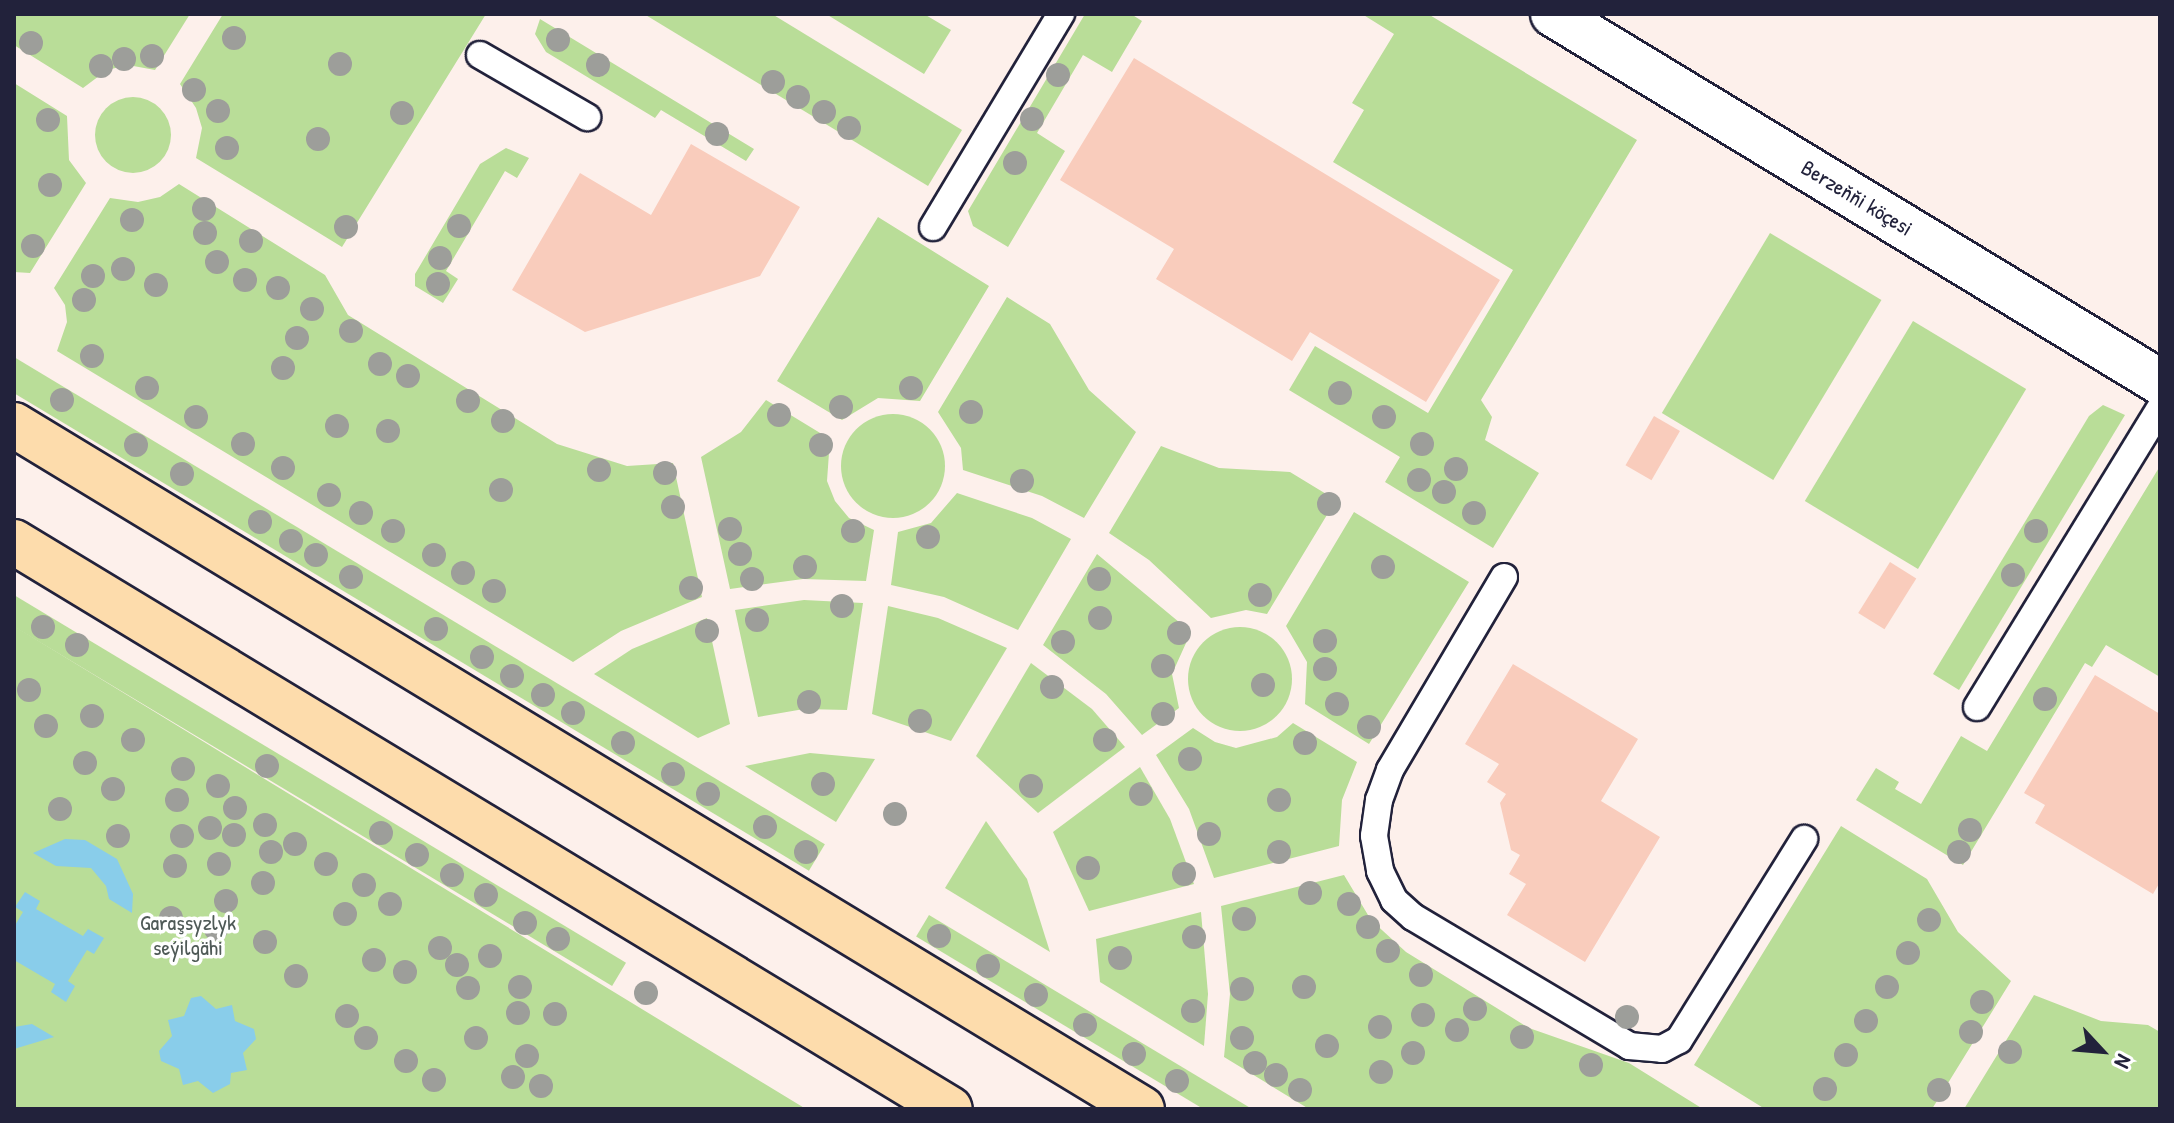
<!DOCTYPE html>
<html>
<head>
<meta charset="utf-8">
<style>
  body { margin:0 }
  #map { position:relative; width:2174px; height:1123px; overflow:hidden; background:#fdf0eb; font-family:"Patrick Hand",sans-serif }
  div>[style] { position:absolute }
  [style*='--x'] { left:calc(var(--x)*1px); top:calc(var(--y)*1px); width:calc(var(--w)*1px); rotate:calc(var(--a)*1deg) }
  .green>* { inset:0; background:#b9dd98; transform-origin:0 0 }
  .round { border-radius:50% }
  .water>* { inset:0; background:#89cdea }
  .building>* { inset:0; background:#f9ccbc; transform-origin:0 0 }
  .roads { filter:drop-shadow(2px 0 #22223b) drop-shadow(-2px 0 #22223b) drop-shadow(0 2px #22223b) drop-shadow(0 -2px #22223b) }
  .lane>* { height:26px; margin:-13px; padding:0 13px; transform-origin:13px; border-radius:13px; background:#fff }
  .secondary>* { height:44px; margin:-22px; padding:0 22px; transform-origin:22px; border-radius:22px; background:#fff }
  .primary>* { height:44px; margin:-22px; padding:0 22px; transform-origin:22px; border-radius:22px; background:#fddcac }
  .trees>* { width:24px; height:24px; margin:-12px; border-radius:50%; background:#9d9e9a }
  span { translate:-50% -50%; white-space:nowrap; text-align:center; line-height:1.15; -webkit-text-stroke:7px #fff; paint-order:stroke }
  .street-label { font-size:22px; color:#22223b }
  .park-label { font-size:22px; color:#4f5a57 }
  .frame { position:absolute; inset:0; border:16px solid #22223b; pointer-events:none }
  .north { position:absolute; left:2062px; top:1011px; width:80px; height:80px; -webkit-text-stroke:6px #fff; paint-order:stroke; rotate:116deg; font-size:22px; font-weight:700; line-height:32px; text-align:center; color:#22223b }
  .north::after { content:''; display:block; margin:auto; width:28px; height:36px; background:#22223b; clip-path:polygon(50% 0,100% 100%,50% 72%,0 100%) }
</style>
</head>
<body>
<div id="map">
  <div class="green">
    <div style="clip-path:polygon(14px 14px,190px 14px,155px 70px,128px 65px,107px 70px,83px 88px,14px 45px)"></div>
    <div style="clip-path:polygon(223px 14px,486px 14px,342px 247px,196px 158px,202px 128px,196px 108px,180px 84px)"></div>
    <div style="clip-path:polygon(644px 14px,772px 14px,962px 130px,928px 186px)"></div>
    <div style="clip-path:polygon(826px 14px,924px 14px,951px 30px,924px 74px)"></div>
    <div style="clip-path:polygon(1085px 14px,1131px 14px,1142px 21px,1112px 72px,1083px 55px,1037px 133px,1065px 151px,1008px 247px,973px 226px,968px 211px)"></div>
    <div style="clip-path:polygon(1362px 14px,1428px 14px,1637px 140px,1481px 400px,1492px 417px,1485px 440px,1539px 473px,1493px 548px,1385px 482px,1400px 457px,1289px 390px,1315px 346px,1428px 413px,1513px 270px,1333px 162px,1364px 110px,1352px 103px,1394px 34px)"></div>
    <div style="clip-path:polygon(540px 19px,754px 149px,746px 161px,661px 110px,655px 118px,546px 52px,535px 34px)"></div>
    <div style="clip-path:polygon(14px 83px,67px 116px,69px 160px,86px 183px,30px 273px,14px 272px)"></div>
    <div class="round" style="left:95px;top:97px;width:76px;height:76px"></div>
    <div style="clip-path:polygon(506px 148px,529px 158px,517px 178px,505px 171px,446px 271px,458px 279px,443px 303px,415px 286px,415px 274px,480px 164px)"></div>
    <div style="clip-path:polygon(179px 184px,325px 275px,348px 315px,557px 444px,627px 466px,673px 463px,702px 597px,621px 631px,573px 662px,57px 351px,67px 322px,65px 305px,54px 288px,110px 198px,138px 202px,160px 197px)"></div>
    <div style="clip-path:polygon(878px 217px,989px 286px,920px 401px,878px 398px,842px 420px,777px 381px)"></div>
    <div style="left:1770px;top:233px;width:130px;height:210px;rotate:31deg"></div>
    <div style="clip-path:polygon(1007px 297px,1050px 324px,1089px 390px,1136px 432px,1084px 518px,1042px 496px,963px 470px,961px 448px,938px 412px)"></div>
    <div style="left:1913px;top:321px;width:132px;height:210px;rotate:31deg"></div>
    <div style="left:14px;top:357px;width:946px;height:31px;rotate:31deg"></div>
    <div style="clip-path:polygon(766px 400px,830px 439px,827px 481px,835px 501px,849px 518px,874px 530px,866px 581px,803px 579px,730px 589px,701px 457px,741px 432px)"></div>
    <div style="clip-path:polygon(2103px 405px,2125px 415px,1959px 690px,1933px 674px,2089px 416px)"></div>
    <div class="round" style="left:841px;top:414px;width:104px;height:104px"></div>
    <div style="clip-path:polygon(1161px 446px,1219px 468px,1290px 472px,1336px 500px,1267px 614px,1246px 610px,1211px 618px,1149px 560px,1109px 533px)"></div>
    <div style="clip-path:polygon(2160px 466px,2160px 677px,2106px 645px,2092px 667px,2085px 663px,1963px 865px,1856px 800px,1876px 768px,1899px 782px,1895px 789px,1921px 804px,1961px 736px,1987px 751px)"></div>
    <div style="clip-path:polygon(957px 493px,1032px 518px,1071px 539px,1018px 630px,944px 597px,891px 585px,898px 532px,931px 523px)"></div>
    <div style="clip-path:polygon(1354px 512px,1469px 582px,1369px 744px,1305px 704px,1307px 662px,1286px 626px)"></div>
    <div style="clip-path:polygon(1097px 554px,1191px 632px,1172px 674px,1179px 708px,1142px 735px,1106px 694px,1043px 645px)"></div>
    <div style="left:14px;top:595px;width:714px;height:27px;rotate:31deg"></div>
    <div style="clip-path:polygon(804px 600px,863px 603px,847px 710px,804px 709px,758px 717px,735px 610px)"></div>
    <div style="clip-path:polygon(888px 606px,938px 618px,1007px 648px,951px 741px,872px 714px)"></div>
    <div style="clip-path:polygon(707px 618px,730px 724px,698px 738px,594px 674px,632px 649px)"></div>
    <div style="clip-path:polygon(14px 626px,609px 989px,806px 1109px,14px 1109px)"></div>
    <div class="round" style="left:1188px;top:627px;width:104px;height:104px"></div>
    <div style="clip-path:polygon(1031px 663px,1092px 709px,1125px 747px,1038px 813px,976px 756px)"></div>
    <div style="clip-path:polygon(1293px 723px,1357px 762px,1342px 800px,1339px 846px,1214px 878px,1189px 809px,1156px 755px,1193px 728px,1215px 742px,1236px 748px,1277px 737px)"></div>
    <div style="clip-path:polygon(810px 753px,875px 759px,836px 822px,745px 766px)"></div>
    <div style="clip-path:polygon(1140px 767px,1170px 819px,1194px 884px,1089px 911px,1053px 832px)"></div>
    <div style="clip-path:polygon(986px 821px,1027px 879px,1050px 952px,945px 888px)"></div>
    <div style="clip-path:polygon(1841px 826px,1927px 879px,1958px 932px,2011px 981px,1932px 1109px,1765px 1109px,1694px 1065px)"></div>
    <div style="clip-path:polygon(1344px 875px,1371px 920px,1406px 952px,1529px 1028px,1629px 1063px,1703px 1109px,1309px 1109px,1224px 1057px,1230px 994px,1221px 906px)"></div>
    <div style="clip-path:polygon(1201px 912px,1208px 994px,1204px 1046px,1100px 982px,1096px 939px)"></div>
    <div style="left:929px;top:915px;width:374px;height:25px;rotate:31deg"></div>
    <div style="clip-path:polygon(2034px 995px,2101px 1021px,2148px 1025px,2160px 1032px,2160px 1109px,1964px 1109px)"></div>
  </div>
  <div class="water">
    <div style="clip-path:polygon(65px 839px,85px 840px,117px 859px,133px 894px,132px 913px,109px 899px,106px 886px,91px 868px,56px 866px,33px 853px)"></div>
    <div style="clip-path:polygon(25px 892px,40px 901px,36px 909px,83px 936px,88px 929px,104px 938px,94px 954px,87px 950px,68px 981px,75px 986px,66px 1002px,51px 992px,55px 984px,14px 960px,14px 927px,23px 912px,15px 907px)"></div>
    <div style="clip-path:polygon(201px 996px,216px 1009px,232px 1005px,235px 1021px,254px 1029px,256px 1039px,243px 1053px,247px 1070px,231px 1073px,230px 1084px,213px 1093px,198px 1081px,183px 1085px,179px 1069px,161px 1061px,159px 1051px,172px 1036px,168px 1020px,184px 1016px,191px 998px)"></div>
    <div style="clip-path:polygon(32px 1024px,54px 1037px,14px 1049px,14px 1027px)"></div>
  </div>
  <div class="building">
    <div style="clip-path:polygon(1134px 58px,1500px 280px,1426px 402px,1310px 332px,1292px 361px,1156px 279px,1174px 249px,1060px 180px)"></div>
    <div style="clip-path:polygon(691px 144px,800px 207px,760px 276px,585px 332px,512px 290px,580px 173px,651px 215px)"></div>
    <div style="left:1654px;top:416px;width:30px;height:57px;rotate:30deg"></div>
    <div style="left:1890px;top:562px;width:31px;height:60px;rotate:32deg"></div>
    <div style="clip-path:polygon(1513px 664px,1638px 739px,1601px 801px,1660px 837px,1585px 962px,1507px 915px,1526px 884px,1509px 874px,1520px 855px,1511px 850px,1500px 803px,1506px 794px,1487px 782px,1499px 764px,1465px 744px)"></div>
    <div style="clip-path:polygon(2095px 675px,2160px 714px,2160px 882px,2153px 894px,2035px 823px,2045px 805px,2024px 793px)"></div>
  </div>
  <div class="roads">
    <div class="lane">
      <div style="--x:480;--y:55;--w:124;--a:30.1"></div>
      <div style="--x:933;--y:227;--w:249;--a:-59"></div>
      <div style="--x:1504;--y:577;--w:224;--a:120.6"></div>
      <div style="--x:1390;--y:770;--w:32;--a:110"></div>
      <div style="--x:1379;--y:800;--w:36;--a:98"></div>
      <div style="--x:1374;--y:836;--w:36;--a:80"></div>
      <div style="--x:1380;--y:871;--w:32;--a:64"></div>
      <div style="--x:1394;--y:900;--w:25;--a:42"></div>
      <div style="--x:1413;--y:917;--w:252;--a:30.8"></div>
      <div style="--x:1629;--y:1046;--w:33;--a:5"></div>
      <div style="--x:1662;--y:1049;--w:19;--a:-28"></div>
      <div style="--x:1679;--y:1040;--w:237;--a:-58.1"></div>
      <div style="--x:1977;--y:707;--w:351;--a:-58.5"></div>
    </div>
    <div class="secondary">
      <div style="--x:1553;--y:14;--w:710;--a:31.23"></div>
    </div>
    <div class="primary">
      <div style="--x:14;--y:425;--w:1319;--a:31.23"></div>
      <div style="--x:14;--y:542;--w:1094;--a:31.21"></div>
    </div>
  </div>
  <div class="trees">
    <div style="left:234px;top:38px"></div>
    <div style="left:558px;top:40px"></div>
    <div style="left:31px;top:43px"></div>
    <div style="left:152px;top:56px"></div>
    <div style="left:124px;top:59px"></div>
    <div style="left:340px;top:64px"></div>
    <div style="left:598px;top:65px"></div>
    <div style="left:101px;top:66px"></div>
    <div style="left:1058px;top:75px"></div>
    <div style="left:773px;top:82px"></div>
    <div style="left:194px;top:90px"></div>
    <div style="left:798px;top:97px"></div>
    <div style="left:218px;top:111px"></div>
    <div style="left:824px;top:112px"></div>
    <div style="left:402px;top:113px"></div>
    <div style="left:1032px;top:119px"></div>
    <div style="left:48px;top:120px"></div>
    <div style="left:849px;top:128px"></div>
    <div style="left:717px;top:134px"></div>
    <div style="left:318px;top:139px"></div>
    <div style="left:227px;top:148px"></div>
    <div style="left:1015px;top:163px"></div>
    <div style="left:50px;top:185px"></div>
    <div style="left:204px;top:209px"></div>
    <div style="left:132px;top:220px"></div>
    <div style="left:459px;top:226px"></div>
    <div style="left:346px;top:227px"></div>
    <div style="left:205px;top:233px"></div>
    <div style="left:251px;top:241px"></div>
    <div style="left:33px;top:246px"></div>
    <div style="left:440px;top:258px"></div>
    <div style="left:217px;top:262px"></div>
    <div style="left:123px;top:269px"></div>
    <div style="left:93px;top:276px"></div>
    <div style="left:245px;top:280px"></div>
    <div style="left:438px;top:284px"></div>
    <div style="left:156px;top:285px"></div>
    <div style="left:278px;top:288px"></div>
    <div style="left:84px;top:300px"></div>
    <div style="left:312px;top:309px"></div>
    <div style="left:351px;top:331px"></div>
    <div style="left:297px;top:338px"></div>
    <div style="left:92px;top:356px"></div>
    <div style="left:380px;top:364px"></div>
    <div style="left:283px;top:368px"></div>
    <div style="left:408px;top:376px"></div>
    <div style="left:147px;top:388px"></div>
    <div style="left:911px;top:388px"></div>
    <div style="left:1340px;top:393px"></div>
    <div style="left:62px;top:400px"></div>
    <div style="left:468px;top:401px"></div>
    <div style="left:841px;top:407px"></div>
    <div style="left:971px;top:412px"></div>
    <div style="left:779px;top:415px"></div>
    <div style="left:196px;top:417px"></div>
    <div style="left:1384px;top:417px"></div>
    <div style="left:503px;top:421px"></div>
    <div style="left:337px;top:426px"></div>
    <div style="left:388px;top:431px"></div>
    <div style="left:243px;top:444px"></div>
    <div style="left:1422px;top:444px"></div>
    <div style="left:136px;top:445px"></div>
    <div style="left:821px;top:445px"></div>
    <div style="left:283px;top:468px"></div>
    <div style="left:1456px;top:469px"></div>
    <div style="left:599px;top:470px"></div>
    <div style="left:665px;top:473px"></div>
    <div style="left:182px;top:474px"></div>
    <div style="left:1419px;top:480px"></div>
    <div style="left:1022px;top:481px"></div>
    <div style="left:501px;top:490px"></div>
    <div style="left:1444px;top:492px"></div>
    <div style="left:329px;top:495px"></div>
    <div style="left:1329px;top:504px"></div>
    <div style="left:673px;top:507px"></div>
    <div style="left:361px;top:513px"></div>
    <div style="left:1474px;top:513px"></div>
    <div style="left:260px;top:522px"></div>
    <div style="left:730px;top:529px"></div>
    <div style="left:393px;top:531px"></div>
    <div style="left:853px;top:531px"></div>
    <div style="left:2036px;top:531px"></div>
    <div style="left:928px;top:537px"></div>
    <div style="left:291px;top:541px"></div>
    <div style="left:740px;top:554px"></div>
    <div style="left:316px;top:555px"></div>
    <div style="left:434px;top:555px"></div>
    <div style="left:805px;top:567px"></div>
    <div style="left:1383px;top:567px"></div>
    <div style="left:463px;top:573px"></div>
    <div style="left:2013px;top:575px"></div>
    <div style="left:351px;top:577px"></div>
    <div style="left:752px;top:579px"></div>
    <div style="left:1099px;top:579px"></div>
    <div style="left:691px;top:588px"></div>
    <div style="left:494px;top:591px"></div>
    <div style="left:1260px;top:595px"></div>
    <div style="left:842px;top:606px"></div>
    <div style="left:1100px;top:618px"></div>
    <div style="left:757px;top:620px"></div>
    <div style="left:43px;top:627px"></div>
    <div style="left:436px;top:629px"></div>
    <div style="left:707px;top:631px"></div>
    <div style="left:1179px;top:633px"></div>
    <div style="left:1325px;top:641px"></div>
    <div style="left:1063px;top:642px"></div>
    <div style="left:77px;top:645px"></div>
    <div style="left:482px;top:657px"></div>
    <div style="left:1163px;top:666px"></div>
    <div style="left:1325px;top:669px"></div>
    <div style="left:512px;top:676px"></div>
    <div style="left:1263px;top:685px"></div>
    <div style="left:1052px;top:687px"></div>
    <div style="left:29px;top:690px"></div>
    <div style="left:543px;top:695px"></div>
    <div style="left:2045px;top:699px"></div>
    <div style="left:809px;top:702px"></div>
    <div style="left:1337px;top:704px"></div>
    <div style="left:573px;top:713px"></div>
    <div style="left:1163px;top:714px"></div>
    <div style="left:92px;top:716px"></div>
    <div style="left:920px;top:721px"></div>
    <div style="left:46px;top:726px"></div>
    <div style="left:1369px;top:727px"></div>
    <div style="left:133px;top:740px"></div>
    <div style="left:1105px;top:740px"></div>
    <div style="left:623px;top:743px"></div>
    <div style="left:1305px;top:743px"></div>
    <div style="left:1190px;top:759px"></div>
    <div style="left:85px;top:763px"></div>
    <div style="left:267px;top:766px"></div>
    <div style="left:183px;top:769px"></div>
    <div style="left:673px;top:774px"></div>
    <div style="left:823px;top:784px"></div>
    <div style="left:218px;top:786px"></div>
    <div style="left:1031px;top:786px"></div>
    <div style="left:113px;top:789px"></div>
    <div style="left:708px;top:794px"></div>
    <div style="left:1141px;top:794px"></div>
    <div style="left:177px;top:800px"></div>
    <div style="left:1279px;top:800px"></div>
    <div style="left:235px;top:808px"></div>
    <div style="left:60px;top:809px"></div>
    <div style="left:895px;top:814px"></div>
    <div style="left:265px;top:825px"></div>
    <div style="left:765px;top:827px"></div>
    <div style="left:210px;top:828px"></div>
    <div style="left:1970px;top:830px"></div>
    <div style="left:381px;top:833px"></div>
    <div style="left:1209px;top:834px"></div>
    <div style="left:234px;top:835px"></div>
    <div style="left:118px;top:836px"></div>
    <div style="left:182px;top:836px"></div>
    <div style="left:295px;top:844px"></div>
    <div style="left:271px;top:852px"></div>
    <div style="left:806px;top:852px"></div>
    <div style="left:1279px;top:852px"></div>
    <div style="left:1959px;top:852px"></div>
    <div style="left:417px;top:855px"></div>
    <div style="left:219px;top:864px"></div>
    <div style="left:326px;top:864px"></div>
    <div style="left:175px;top:866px"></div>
    <div style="left:1088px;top:868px"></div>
    <div style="left:1184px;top:874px"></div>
    <div style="left:452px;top:875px"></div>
    <div style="left:263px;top:883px"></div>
    <div style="left:364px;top:885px"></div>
    <div style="left:1310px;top:893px"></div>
    <div style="left:486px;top:895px"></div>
    <div style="left:226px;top:901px"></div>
    <div style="left:390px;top:904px"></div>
    <div style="left:1349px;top:904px"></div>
    <div style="left:345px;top:914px"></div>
    <div style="left:171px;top:918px"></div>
    <div style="left:1244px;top:919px"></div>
    <div style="left:1929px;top:920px"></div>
    <div style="left:525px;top:923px"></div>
    <div style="left:1368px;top:927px"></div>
    <div style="left:216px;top:929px"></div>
    <div style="left:939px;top:936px"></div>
    <div style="left:1194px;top:937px"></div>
    <div style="left:558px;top:939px"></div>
    <div style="left:265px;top:942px"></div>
    <div style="left:440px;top:948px"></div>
    <div style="left:1388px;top:951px"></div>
    <div style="left:1908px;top:953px"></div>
    <div style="left:490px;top:956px"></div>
    <div style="left:1120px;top:958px"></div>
    <div style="left:374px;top:960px"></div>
    <div style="left:457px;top:965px"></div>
    <div style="left:988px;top:966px"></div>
    <div style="left:405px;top:972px"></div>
    <div style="left:1421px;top:975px"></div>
    <div style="left:296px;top:976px"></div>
    <div style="left:520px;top:987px"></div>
    <div style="left:1304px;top:987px"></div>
    <div style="left:1887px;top:987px"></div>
    <div style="left:468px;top:988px"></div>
    <div style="left:1242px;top:989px"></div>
    <div style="left:646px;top:993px"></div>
    <div style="left:1036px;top:995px"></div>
    <div style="left:1982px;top:1002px"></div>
    <div style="left:1475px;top:1009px"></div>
    <div style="left:1193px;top:1011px"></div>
    <div style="left:518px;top:1013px"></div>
    <div style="left:555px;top:1014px"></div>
    <div style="left:1423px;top:1015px"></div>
    <div style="left:347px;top:1016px"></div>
    <div style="left:1627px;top:1017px"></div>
    <div style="left:1866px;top:1021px"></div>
    <div style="left:1085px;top:1025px"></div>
    <div style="left:1380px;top:1027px"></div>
    <div style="left:1457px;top:1030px"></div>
    <div style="left:1971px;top:1032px"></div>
    <div style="left:1522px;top:1037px"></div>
    <div style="left:366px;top:1038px"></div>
    <div style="left:476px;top:1038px"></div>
    <div style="left:1242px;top:1038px"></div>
    <div style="left:1327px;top:1046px"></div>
    <div style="left:2010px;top:1052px"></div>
    <div style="left:1413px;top:1053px"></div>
    <div style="left:1134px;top:1054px"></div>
    <div style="left:1846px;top:1055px"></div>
    <div style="left:527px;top:1056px"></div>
    <div style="left:406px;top:1061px"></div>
    <div style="left:1255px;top:1063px"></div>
    <div style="left:1591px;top:1065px"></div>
    <div style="left:1381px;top:1072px"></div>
    <div style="left:1276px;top:1075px"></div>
    <div style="left:513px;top:1077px"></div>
    <div style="left:434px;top:1080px"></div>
    <div style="left:1177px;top:1081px"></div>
    <div style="left:541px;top:1086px"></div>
    <div style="left:1825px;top:1089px"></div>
    <div style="left:1300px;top:1090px"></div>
    <div style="left:1939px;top:1090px"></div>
  </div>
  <div class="street-label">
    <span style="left:1857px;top:198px;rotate:31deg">Berzeňňi köçesi</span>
  </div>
  <div class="park-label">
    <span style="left:188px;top:935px">Garaşsyzlyk<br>seýilgähi</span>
  </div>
  <div class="frame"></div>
  <div class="north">N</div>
</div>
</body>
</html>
